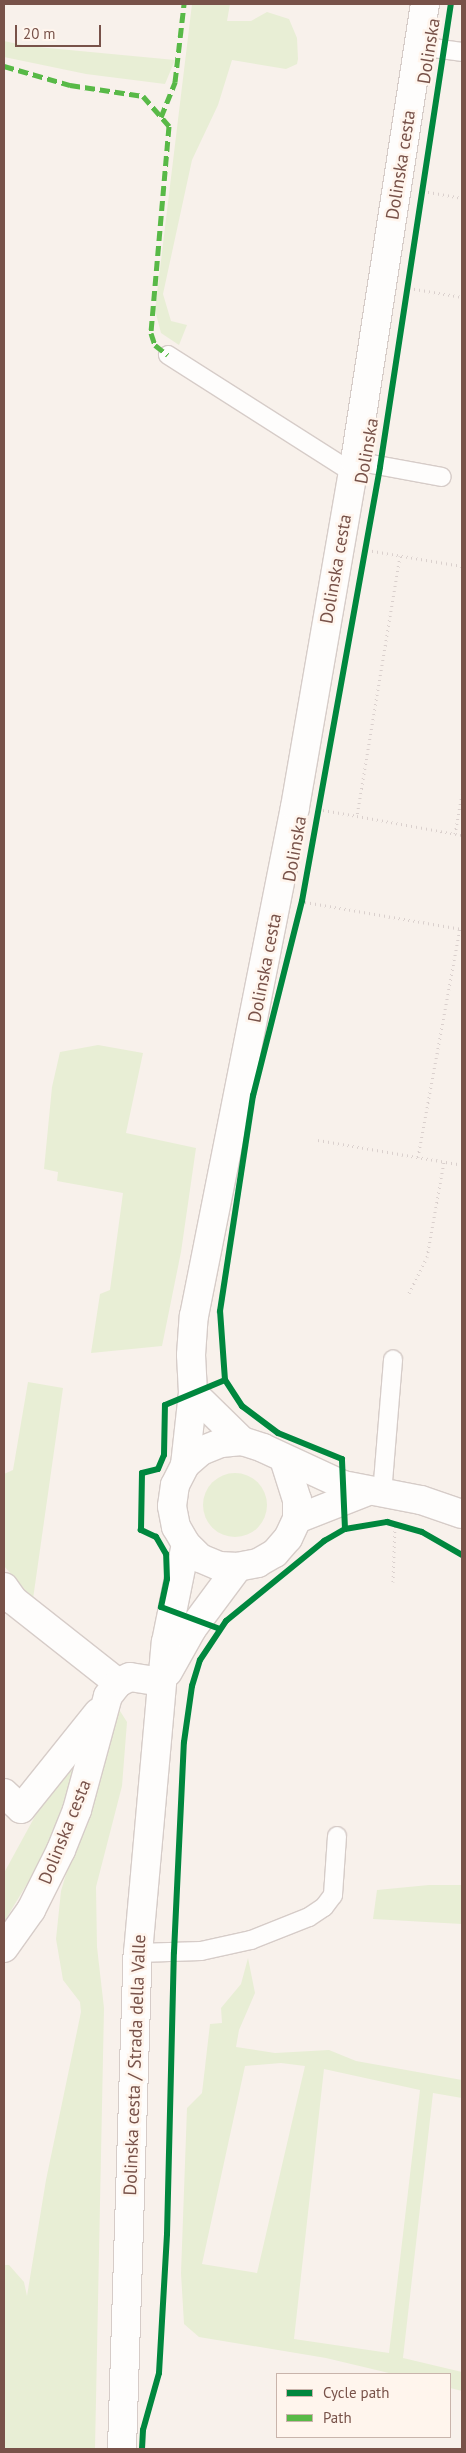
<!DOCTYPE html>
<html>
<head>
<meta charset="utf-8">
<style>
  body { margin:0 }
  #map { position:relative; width:466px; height:2453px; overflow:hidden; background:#f8f1eb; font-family:"PT Sans",sans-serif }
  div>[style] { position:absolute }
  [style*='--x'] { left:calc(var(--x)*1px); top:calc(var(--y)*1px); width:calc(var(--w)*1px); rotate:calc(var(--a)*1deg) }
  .green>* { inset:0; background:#e8eed5 }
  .round { border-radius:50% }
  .path>* { height:3px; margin-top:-1.5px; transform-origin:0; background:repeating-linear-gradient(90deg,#dad0cd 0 1px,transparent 0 5px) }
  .roads { filter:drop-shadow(1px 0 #d6ccc8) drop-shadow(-1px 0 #d6ccc8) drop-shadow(0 1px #d6ccc8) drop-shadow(0 -1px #d6ccc8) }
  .service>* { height:18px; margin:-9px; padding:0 9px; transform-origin:9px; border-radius:9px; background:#fefdfc }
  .minor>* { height:28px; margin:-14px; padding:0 14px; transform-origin:14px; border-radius:14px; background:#fefdfc }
  .tertiary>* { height:28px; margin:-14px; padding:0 14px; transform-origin:14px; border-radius:14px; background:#fefdfc }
  .quiet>* { height:5px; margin-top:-2.5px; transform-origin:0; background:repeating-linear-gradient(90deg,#58b947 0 10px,transparent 0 15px) }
  .cycleway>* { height:6px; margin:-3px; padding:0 3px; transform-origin:3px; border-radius:3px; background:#00873e }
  span { translate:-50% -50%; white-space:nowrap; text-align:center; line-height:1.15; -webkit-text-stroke:5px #fff5ed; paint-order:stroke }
  .street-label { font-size:18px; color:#785249 }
  .frame { position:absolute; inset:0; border:5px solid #785249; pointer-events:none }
  .legend { position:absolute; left:276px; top:2373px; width:175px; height:65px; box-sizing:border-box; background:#fff5ed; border:1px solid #c9b4ab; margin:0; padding:6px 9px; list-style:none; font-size:15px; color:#785249 }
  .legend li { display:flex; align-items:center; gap:10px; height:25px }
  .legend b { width:25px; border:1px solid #c9b4ab }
  .scale { position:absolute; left:15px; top:25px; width:86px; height:22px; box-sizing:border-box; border:2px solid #785249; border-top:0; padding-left:6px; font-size:15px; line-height:18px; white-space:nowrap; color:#785249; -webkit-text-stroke:4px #fff5ed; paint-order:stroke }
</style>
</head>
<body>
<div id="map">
  <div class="green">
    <div style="clip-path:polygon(192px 4px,230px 4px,227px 21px,251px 21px,267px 12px,289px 19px,297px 38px,298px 59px,297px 64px,286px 69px,232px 60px,218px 105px,192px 160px,163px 294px,171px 321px,187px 325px,179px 345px,161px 333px,155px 310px)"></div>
    <div style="clip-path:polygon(4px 41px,27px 46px,175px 60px,165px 84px,86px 74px,4px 57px)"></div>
    <div style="clip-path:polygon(98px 1045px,143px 1053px,126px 1133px,196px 1148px,181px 1252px,162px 1346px,91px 1353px,100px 1294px,110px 1290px,123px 1193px,57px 1181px,58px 1172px,44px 1169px,52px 1087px,60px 1052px)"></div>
    <div style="clip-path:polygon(28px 1382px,63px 1388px,33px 1599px,4px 1566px,4px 1474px,13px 1470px)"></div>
    <div class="round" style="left:203px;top:1473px;width:64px;height:64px"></div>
    <div style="clip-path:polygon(120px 1711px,127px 1722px,122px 1786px,96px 1887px,97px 1947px,104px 2008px,95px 2449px,4px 2449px,4px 2265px,9px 2265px,24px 2282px,27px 2296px,46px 2180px,81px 2012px,80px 2002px,63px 1980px,56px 1939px,61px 1891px,113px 1717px)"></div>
    <div style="clip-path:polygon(70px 1765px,81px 1768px,65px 1821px,4px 1922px,4px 1873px,40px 1807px)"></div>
    <div style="clip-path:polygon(429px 1885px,462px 1885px,462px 1924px,373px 1919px,377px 1890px)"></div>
    <div style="clip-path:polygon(evenodd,248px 1958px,255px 1993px,239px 2030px,236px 2047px,275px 2053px,329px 2050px,356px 2061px,462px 2080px,462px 2098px,433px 2093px,403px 2358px,462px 2372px,462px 2391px,450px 2388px,450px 2374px,393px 2374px,326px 2358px,199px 2337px,184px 2324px,181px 2273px,187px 2108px,202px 2093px,210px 2024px,222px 2023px,221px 2008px,241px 1984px,248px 1958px,281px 2063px,305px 2066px,257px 2273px,202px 2264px,245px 2066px,281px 2063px,248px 1958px,324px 2069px,420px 2090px,389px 2353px,294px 2339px,324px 2069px)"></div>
  </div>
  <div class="path">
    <div style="--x:423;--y:191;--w:40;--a:10"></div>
    <div style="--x:409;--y:288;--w:54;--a:9.6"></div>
    <div style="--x:367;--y:550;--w:96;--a:9.6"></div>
    <div style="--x:400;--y:556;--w:264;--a:99.4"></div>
    <div style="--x:357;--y:816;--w:107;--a:10.3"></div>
    <div style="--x:323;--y:810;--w:35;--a:10"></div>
    <div style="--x:455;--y:834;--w:40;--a:-80"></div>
    <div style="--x:305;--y:902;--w:159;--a:9.8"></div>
    <div style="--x:318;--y:1140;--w:146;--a:9.8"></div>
    <div style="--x:418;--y:1157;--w:232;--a:-79.6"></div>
    <div style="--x:409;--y:1293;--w:40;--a:-63.4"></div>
    <div style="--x:427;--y:1257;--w:97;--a:-79.9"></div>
    <div style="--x:393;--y:1582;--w:58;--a:-88"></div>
  </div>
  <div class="roads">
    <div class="service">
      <div style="--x:419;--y:46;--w:43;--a:7.9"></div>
      <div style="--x:168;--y:355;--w:219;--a:32.5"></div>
      <div style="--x:355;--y:461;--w:88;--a:10.4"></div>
      <div style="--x:382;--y:1494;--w:135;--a:-85.3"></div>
      <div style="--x:138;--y:1953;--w:63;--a:-1.8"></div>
      <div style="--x:201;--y:1951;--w:51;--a:-12.4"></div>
      <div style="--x:251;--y:1940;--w:62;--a:-21.6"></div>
      <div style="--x:309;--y:1917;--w:18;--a:-34"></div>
      <div style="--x:324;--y:1907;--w:15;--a:-53"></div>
      <div style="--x:333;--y:1895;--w:59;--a:-86.1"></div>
    </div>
    <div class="minor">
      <div style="--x:193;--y:1393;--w:69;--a:44.4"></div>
      <div style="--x:185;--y:1465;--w:72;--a:-83.7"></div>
      <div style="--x:193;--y:1393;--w:38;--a:-93"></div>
      <div style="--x:191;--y:1355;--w:39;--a:-86"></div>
      <div style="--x:194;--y:1316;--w:519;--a:-78.78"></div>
      <div style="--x:295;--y:807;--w:351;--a:-80.2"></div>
      <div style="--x:355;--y:461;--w:462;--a:-81.3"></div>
      <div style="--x:4;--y:1587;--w:16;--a:55"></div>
      <div style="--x:13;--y:1600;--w:134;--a:38.3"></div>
      <div style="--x:4;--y:1793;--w:23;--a:43"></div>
      <div style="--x:21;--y:1809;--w:123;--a:-51.3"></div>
      <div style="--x:4;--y:1948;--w:47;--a:-54.6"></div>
      <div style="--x:31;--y:1910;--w:67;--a:-63.4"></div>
      <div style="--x:61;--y:1850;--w:43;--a:-68.2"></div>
      <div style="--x:77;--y:1810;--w:118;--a:-74.8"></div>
      <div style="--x:108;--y:1696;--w:16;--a:-52"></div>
      <div style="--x:118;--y:1683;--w:13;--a:-27"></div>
      <div style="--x:130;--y:1677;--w:32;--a:9"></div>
    </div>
    <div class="tertiary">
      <div style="--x:284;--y:1459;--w:43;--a:72.4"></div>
      <div style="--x:297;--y:1500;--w:19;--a:90"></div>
      <div style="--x:297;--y:1519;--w:21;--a:115"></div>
      <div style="--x:288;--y:1538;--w:20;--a:131"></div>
      <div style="--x:275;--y:1553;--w:20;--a:150"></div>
      <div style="--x:258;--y:1563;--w:20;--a:169"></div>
      <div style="--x:238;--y:1567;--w:19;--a:-177"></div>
      <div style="--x:219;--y:1566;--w:21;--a:-157"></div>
      <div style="--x:200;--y:1558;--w:20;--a:-135"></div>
      <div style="--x:186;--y:1544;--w:20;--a:-120"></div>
      <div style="--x:176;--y:1527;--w:21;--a:-101"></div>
      <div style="--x:172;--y:1506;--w:21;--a:-82"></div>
      <div style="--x:175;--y:1485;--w:22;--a:-63"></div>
      <div style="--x:185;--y:1465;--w:21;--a:-41"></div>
      <div style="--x:201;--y:1451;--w:22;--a:-22"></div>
      <div style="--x:221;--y:1443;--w:21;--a:-5"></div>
      <div style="--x:242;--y:1441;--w:22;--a:18"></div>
      <div style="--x:263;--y:1448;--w:88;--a:24.8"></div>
      <div style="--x:343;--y:1485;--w:79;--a:10.9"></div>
      <div style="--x:421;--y:1500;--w:43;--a:18.9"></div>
      <div style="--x:297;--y:1519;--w:76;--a:-21.5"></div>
      <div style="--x:168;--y:1672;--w:49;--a:-60.8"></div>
      <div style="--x:192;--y:1629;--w:77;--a:-53.4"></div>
      <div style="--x:122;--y:2449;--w:496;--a:-88.2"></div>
      <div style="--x:138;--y:1953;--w:312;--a:-84.9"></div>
      <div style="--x:166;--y:1642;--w:100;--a:-78.5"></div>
    </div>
  </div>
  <div class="quiet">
    <div style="--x:4;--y:66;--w:69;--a:16.1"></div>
    <div style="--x:70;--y:85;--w:74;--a:8.6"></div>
    <div style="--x:143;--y:96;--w:40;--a:49"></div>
    <div style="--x:169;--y:126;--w:208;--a:95"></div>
    <div style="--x:151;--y:333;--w:13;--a:72"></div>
    <div style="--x:155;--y:345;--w:16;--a:38"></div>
    <div style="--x:161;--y:117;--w:38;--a:-68"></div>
    <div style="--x:175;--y:82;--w:79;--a:-83.4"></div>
  </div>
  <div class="cycleway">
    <div style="--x:345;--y:1529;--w:70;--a:-92.5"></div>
    <div style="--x:342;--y:1459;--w:69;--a:-157.9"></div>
    <div style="--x:278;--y:1433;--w:45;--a:-143.1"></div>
    <div style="--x:242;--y:1406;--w:31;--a:-123"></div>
    <div style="--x:225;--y:1380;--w:69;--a:-94.1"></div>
    <div style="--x:220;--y:1311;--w:218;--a:-81.3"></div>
    <div style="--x:253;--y:1096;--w:201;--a:-75.9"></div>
    <div style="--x:302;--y:901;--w:441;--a:-79.8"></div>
    <div style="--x:380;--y:467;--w:468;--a:-81.3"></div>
    <div style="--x:220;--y:1629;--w:63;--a:-159.6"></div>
    <div style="--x:161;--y:1607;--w:29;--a:-78"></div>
    <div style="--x:167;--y:1579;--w:25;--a:-92"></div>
    <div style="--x:166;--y:1554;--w:20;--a:-120"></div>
    <div style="--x:156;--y:1537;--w:17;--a:-155"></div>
    <div style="--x:141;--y:1530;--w:57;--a:-89"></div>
    <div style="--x:142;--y:1473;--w:16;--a:-14"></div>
    <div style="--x:158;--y:1469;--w:15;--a:-67"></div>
    <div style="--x:164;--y:1455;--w:50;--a:-88.9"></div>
    <div style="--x:165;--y:1405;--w:65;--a:-22.6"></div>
    <div style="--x:142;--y:2449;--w:19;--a:-87"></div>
    <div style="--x:143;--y:2430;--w:59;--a:-74.3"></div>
    <div style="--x:159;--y:2373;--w:139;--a:-86.7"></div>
    <div style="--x:167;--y:2234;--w:282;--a:-88.6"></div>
    <div style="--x:174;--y:1952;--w:210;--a:-87.3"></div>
    <div style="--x:184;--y:1742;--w:57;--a:-81.9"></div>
    <div style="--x:192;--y:1686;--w:27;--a:-73"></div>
    <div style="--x:200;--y:1660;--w:47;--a:-56.3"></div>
    <div style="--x:226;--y:1621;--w:127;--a:-39.2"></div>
    <div style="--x:324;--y:1541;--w:24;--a:-30"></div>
    <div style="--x:345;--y:1529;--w:43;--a:-9.5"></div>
    <div style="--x:387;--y:1522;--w:36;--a:16"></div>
    <div style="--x:422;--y:1532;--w:46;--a:29.9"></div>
  </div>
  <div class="street-label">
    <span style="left:429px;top:51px;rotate:-81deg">Dolinska</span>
    <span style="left:401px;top:165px;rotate:-81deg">Dolinska cesta</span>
    <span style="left:367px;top:451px;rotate:-80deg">Dolinska</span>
    <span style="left:336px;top:569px;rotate:-80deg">Dolinska cesta</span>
    <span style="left:295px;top:849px;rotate:-80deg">Dolinska</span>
    <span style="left:265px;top:968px;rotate:-79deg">Dolinska cesta</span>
    <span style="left:65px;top:1832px;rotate:-68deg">Dolinska cesta</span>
    <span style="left:135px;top:2065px;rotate:-88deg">Dolinska cesta / Strada della Valle</span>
  </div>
  <div class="frame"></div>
  <ul class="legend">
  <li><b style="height:6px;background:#00873e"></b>Cycle path</li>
  <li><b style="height:6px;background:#58b947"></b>Path</li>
  </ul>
  <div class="scale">20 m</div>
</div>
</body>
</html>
